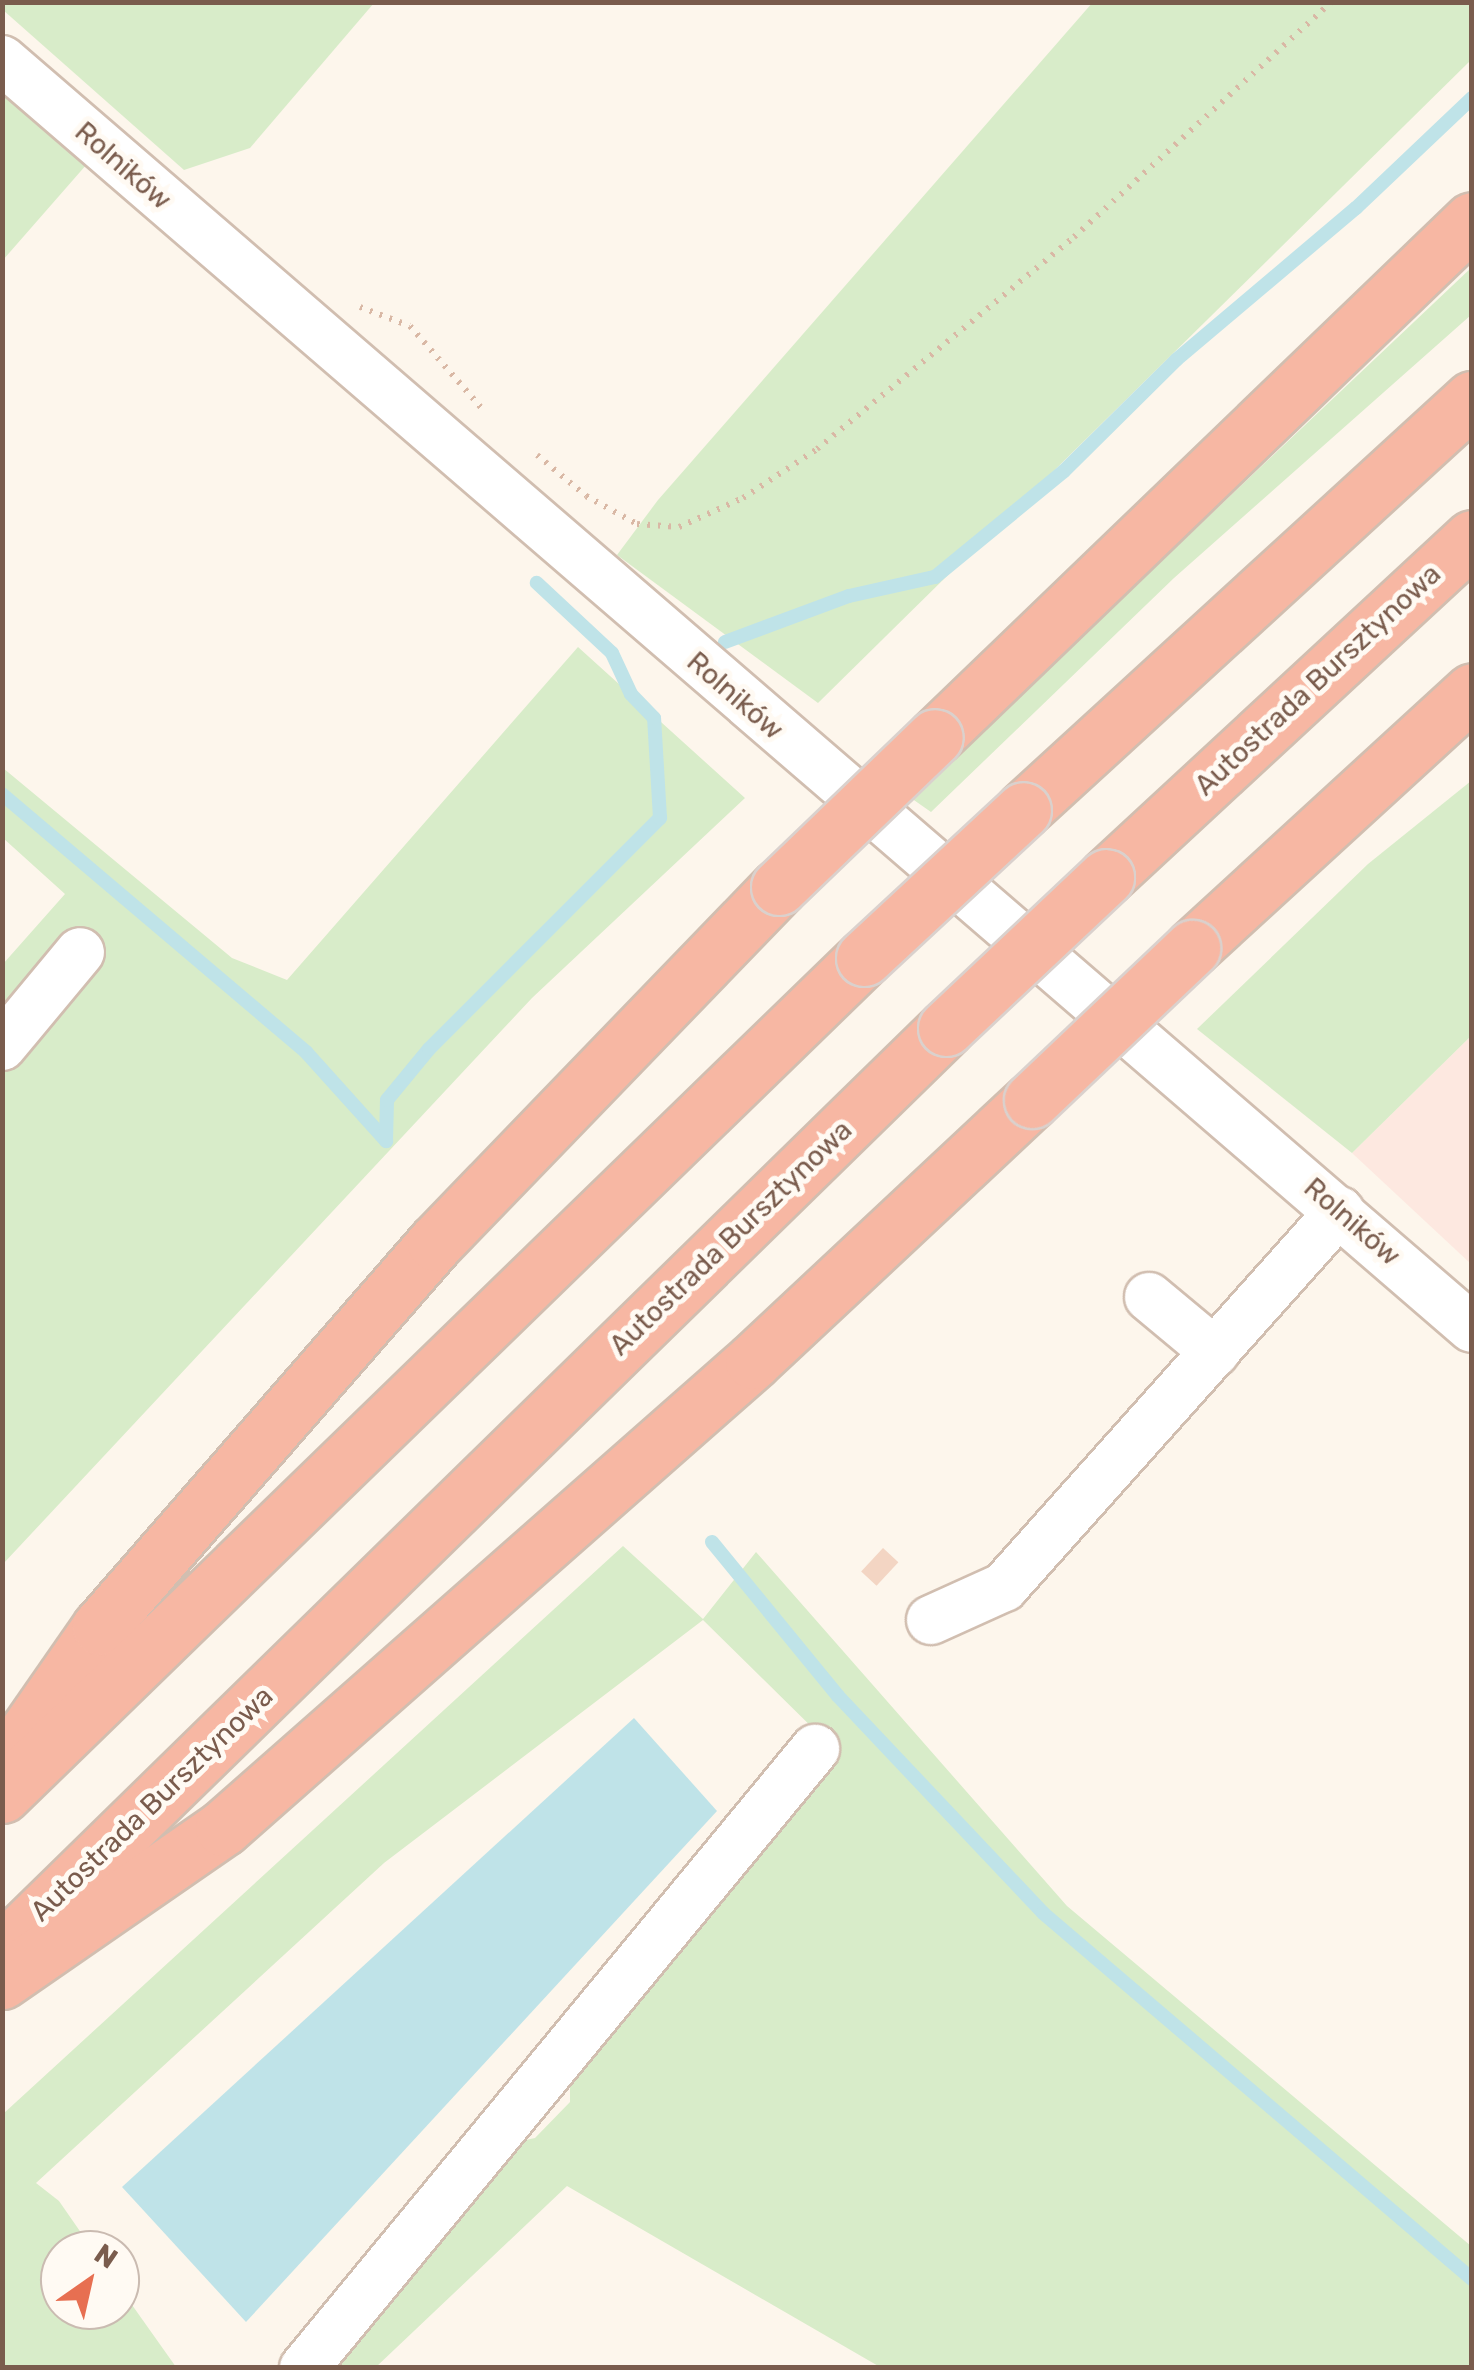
<!DOCTYPE html>
<html>
<head>
<meta charset="utf-8">
<style>
  body { margin:0 }
  #map { position:relative; width:1474px; height:2370px; overflow:hidden; background:#fdf6ec; font-family:Rubik,sans-serif }
  div>[style] { position:absolute }
  [style*='--x'] { left:calc(var(--x)*1px); top:calc(var(--y)*1px); width:calc(var(--w)*1px); rotate:calc(var(--a)*1deg) }
  .commercial>* { inset:0; background:#fde8e0 }
  .green>* { inset:0; background:#d8ecc9 }
  .water>* { inset:0; background:#bfe3e8 }
  .stream>* { height:14px; margin:-7px; padding:0 7px; transform-origin:7px; border-radius:7px; background:#bfe3e8 }
  .building>* { inset:0; background:#f3d5c3; transform-origin:0 0 }
  .path>* { height:6px; margin-top:-3px; transform-origin:0; background:repeating-linear-gradient(90deg,#d9b8a5 0 2.5px,transparent 0 10.5px) }
  .roads { filter:drop-shadow(2px 0 #d1beb0) drop-shadow(-2px 0 #d1beb0) drop-shadow(0 2px #d1beb0) drop-shadow(0 -2px #d1beb0) }
  .minor>* { height:48px; margin:-24px; padding:0 24px; transform-origin:24px; border-radius:24px; background:#fff }
  .highway>* { height:55px; margin:-27.5px; padding:0 27.5px; transform-origin:27.5px; border-radius:27.5px; background:#f7b7a3 }
  .bridges { filter:drop-shadow(2px 0 #dad1cd) drop-shadow(-2px 0 #dad1cd) drop-shadow(0 2px #dad1cd) drop-shadow(0 -2px #dad1cd) }
  .highway-bridge>* { height:55px; margin:-27.5px; padding:0 27.5px; transform-origin:27.5px; border-radius:27.5px; background:#f7b7a3 }
  span { translate:-50% -50%; white-space:nowrap; text-align:center; line-height:1.15; -webkit-text-stroke:10px #fffaf3; paint-order:stroke }
  .street-label { font-size:28px; color:#7a5c4d }
  .frame { position:absolute; inset:0; border:5px solid #7a5c4d; pointer-events:none }
  .north { position:absolute; left:40px; top:2230px; width:100px; height:100px; box-sizing:border-box; background:#fffaf3; border:2px solid #cabbb1; border-radius:50%; rotate:34deg; font-size:28px; font-weight:700; line-height:40px; text-align:center; color:#7a5c4d }
  .north::after { content:''; display:block; margin:auto; width:35px; height:45px; background:#e76f51; clip-path:polygon(50% 0,100% 100%,50% 72%,0 100%) }
</style>
</head>
<body>
<div id="map">
  <div class="commercial">
    <div style="clip-path:polygon(1471px 1036px,1471px 1264px,1352px 1153px)"></div>
  </div>
  <div class="green">
    <div style="clip-path:polygon(3px 2px,374px 2px,374px 3px,250px 148px,184px 170px,3px 10px)"></div>
    <div style="clip-path:polygon(1093px 2px,1471px 3px,1471px 60px,818px 703px,617px 555px,658px 500px)"></div>
    <div style="clip-path:polygon(2px 86px,87px 164px,3px 260px,2px 260px)"></div>
    <div style="clip-path:polygon(1471px 268px,1471px 315px,1174px 578px,931px 812px,911px 798px)"></div>
    <div style="clip-path:polygon(578px 647px,745px 798px,532px 998px,3px 1564px,3px 964px,65px 894px,3px 838px,3px 768px,232px 958px,287px 980px)"></div>
    <div style="clip-path:polygon(1471px 781px,1471px 1036px,1352px 1153px,1197px 1029px,1368px 864px)"></div>
    <div style="clip-path:polygon(623px 1546px,703px 1619px,756px 1552px,1067px 1906px,1471px 2246px,1471px 2367px,880px 2367px,567px 2186px,376px 2367px,322px 2367px,507px 2144px,535px 2138px,570px 2102px,570px 2070px,834px 1749px,703px 1620px,384px 1863px,36px 2183px,59px 2201px,93px 2250px,60px 2250px,60px 2310px,120px 2310px,120px 2288px,176px 2367px,3px 2368px,3px 2114px)"></div>
  </div>
  <div class="water">
    <div style="clip-path:polygon(634px 1718px,717px 1811px,246px 2322px,122px 2187px)"></div>
  </div>
  <div class="stream">
    <div style="--x:725;--y:642;--w:132;--a:-20.4"></div>
    <div style="--x:849;--y:596;--w:88;--a:-12.5"></div>
    <div style="--x:935;--y:577;--w:167;--a:-39.4"></div>
    <div style="--x:1064;--y:471;--w:158;--a:-44.7"></div>
    <div style="--x:1176;--y:360;--w:236;--a:-40.2"></div>
    <div style="--x:1356;--y:208;--w:160;--a:-43.5"></div>
    <div style="--x:2;--y:794;--w:399;--a:40.3"></div>
    <div style="--x:306;--y:1052;--w:120;--a:48"></div>
    <div style="--x:386;--y:1141;--w:41;--a:-88.6"></div>
    <div style="--x:387;--y:1100;--w:66;--a:-50.5"></div>
    <div style="--x:429;--y:1049;--w:327;--a:-45"></div>
    <div style="--x:660;--y:818;--w:100;--a:-93.4"></div>
    <div style="--x:654;--y:718;--w:33;--a:-134"></div>
    <div style="--x:631;--y:694;--w:45;--a:-114.9"></div>
    <div style="--x:612;--y:653;--w:103;--a:-137"></div>
    <div style="--x:712;--y:1542;--w:199;--a:50.7"></div>
    <div style="--x:838;--y:1696;--w:299;--a:46.6"></div>
    <div style="--x:1043;--y:1913;--w:564;--a:40.47"></div>
  </div>
  <div class="building">
    <div style="left:883px;top:1548px;width:21px;height:32px;rotate:43deg"></div>
  </div>
  <div class="path">
    <div style="--x:360;--y:307;--w:53;--a:20.8"></div>
    <div style="--x:410;--y:326;--w:114;--a:48.9"></div>
    <div style="--x:537;--y:455;--w:64;--a:39.9"></div>
    <div style="--x:586;--y:496;--w:58;--a:28.8"></div>
    <div style="--x:637;--y:524;--w:42;--a:4.1"></div>
    <div style="--x:679;--y:527;--w:70;--a:-24.4"></div>
    <div style="--x:743;--y:498;--w:89;--a:-33.5"></div>
    <div style="--x:817;--y:449;--w:333;--a:-39.5"></div>
    <div style="--x:1074;--y:237;--w:348;--a:-42.4"></div>
  </div>
  <div class="roads">
    <div class="minor">
      <div style="--x:2;--y:60;--w:1941;--a:40.78"></div>
      <div style="--x:2;--y:1046;--w:122;--a:-50.3"></div>
      <div style="--x:1149;--y:1297;--w:86;--a:39.8"></div>
      <div style="--x:931;--y:1620;--w:80;--a:-24.3"></div>
      <div style="--x:1004;--y:1587;--w:504;--a:-48.22"></div>
      <div style="--x:304;--y:2368;--w:803;--a:-50.46"></div>
    </div>
    <div class="highway">
      <div style="--x:935;--y:737;--w:745;--a:-43.91"></div>
      <div style="--x:1023;--y:810;--w:609;--a:-42.47"></div>
      <div style="--x:1106;--y:877;--w:499;--a:-42.8"></div>
      <div style="--x:1192;--y:948;--w:380;--a:-42.5"></div>
      <div style="--x:13;--y:1752;--w:152;--a:-55.2"></div>
      <div style="--x:100;--y:1627;--w:510;--a:-48.9"></div>
      <div style="--x:435;--y:1243;--w:495;--a:-46"></div>
      <div style="--x:2;--y:1795;--w:1202;--a:-44.16"></div>
      <div style="--x:5;--y:1948;--w:1316;--a:-44.35"></div>
      <div style="--x:2;--y:1981;--w:269;--a:-34.7"></div>
      <div style="--x:223;--y:1828;--w:706;--a:-41.38"></div>
      <div style="--x:753;--y:1361;--w:382;--a:-43.1"></div>
    </div>
  </div>
  <div class="bridges">
    <div class="highway-bridge">
      <div style="--x:779;--y:887;--w:216;--a:-43.9"></div>
      <div style="--x:864;--y:958;--w:217;--a:-42.9"></div>
      <div style="--x:946;--y:1028;--w:220;--a:-43.3"></div>
      <div style="--x:1032;--y:1100;--w:221;--a:-43.5"></div>
    </div>
  </div>
  <div class="street-label">
    <span style="left:123px;top:166px;rotate:41deg">Rolników</span>
    <span style="left:1318px;top:680px;rotate:-43deg">Autostrada Bursztynowa</span>
    <span style="left:735px;top:696px;rotate:41deg">Rolników</span>
    <span style="left:1352px;top:1222px;rotate:41deg">Rolników</span>
    <span style="left:731px;top:1238px;rotate:-44deg">Autostrada Bursztynowa</span>
    <span style="left:152px;top:1804px;rotate:-44deg">Autostrada Bursztynowa</span>
  </div>
  <div class="frame"></div>
  <div class="north">N</div>
</div>
</body>
</html>
